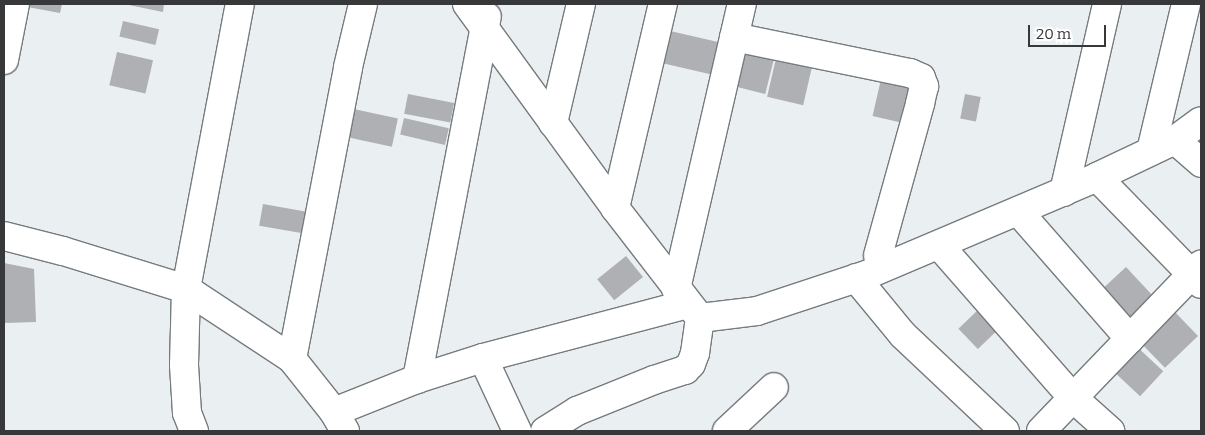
<!DOCTYPE html>
<html>
<head>
<meta charset="utf-8">
<style>
  body { margin:0 }
  #map { position:relative; width:1205px; height:435px; overflow:hidden; background:#eaeff1; font-family:Bitter,serif }
  div>[style] { position:absolute }
  [style*='--x'] { left:calc(var(--x)*1px); top:calc(var(--y)*1px); width:calc(var(--w)*1px); rotate:calc(var(--a)*1deg) }
  .building>* { inset:0; background:#aeb0b4; transform-origin:0 0 }
  .roads { filter:drop-shadow(1px 0 #767b7d) drop-shadow(-1px 0 #767b7d) drop-shadow(0 1px #767b7d) drop-shadow(0 -1px #767b7d) }
  .minor>* { height:28px; margin:-14px; padding:0 14px; transform-origin:14px; border-radius:14px; background:#fff }
  span { translate:-50% -50%; white-space:nowrap; text-align:center; line-height:1.15; -webkit-text-stroke:5px #fff; paint-order:stroke }
  .frame { position:absolute; inset:0; border:5px solid #363839; pointer-events:none }
  .scale { position:absolute; left:1028px; top:25px; width:78px; height:22px; box-sizing:border-box; border:2px solid #363839; border-top:0; padding-left:6px; font-size:15px; line-height:18px; white-space:nowrap; color:#363839; -webkit-text-stroke:4px #fff; paint-order:stroke }
</style>
</head>
<body>
<div id="map">
  <div class="building">
    <div style="clip-path:polygon(22px 4px,62px 4px,60px 13px,22px 6px)"></div>
    <div style="clip-path:polygon(124px 4px,164px 4px,163px 12px)"></div>
    <div style="left:123px;top:21px;width:37px;height:16px;rotate:13deg"></div>
    <div style="left:666px;top:30px;width:61px;height:33px;rotate:13deg"></div>
    <div style="left:738px;top:46px;width:38px;height:40px;rotate:14deg"></div>
    <div style="left:117px;top:52px;width:37px;height:34px;rotate:13deg"></div>
    <div style="left:777px;top:54px;width:37px;height:44px;rotate:13deg"></div>
    <div style="left:882px;top:75px;width:37px;height:42px;rotate:13deg"></div>
    <div style="left:408px;top:94px;width:47px;height:20px;rotate:11deg"></div>
    <div style="left:965px;top:94px;width:16px;height:25px;rotate:11deg"></div>
    <div style="left:349px;top:108px;width:50px;height:29px;rotate:12deg"></div>
    <div style="left:404px;top:118px;width:46px;height:17px;rotate:13deg"></div>
    <div style="left:263px;top:204px;width:50px;height:22px;rotate:10deg"></div>
    <div style="left:626px;top:256px;width:27px;height:37px;rotate:51deg"></div>
    <div style="clip-path:polygon(4px 263px,34px 269px,36px 322px,4px 323px)"></div>
    <div style="left:1126px;top:267px;width:44px;height:39px;rotate:47deg"></div>
    <div style="left:980px;top:308px;width:28px;height:30px;rotate:46deg"></div>
    <div style="left:1173px;top:310px;width:36px;height:46px;rotate:46deg"></div>
    <div style="left:1134px;top:344px;width:40px;height:34px;rotate:43deg"></div>
  </div>
  <div class="roads">
    <div class="minor">
      <div style="--x:467;--y:4;--w:252;--a:54"></div>
      <div style="--x:615;--y:208;--w:139;--a:52.3"></div>
      <div style="--x:700;--y:318;--w:57;--a:-7"></div>
      <div style="--x:757;--y:311;--w:118;--a:-18.3"></div>
      <div style="--x:869;--y:274;--w:248;--a:-23"></div>
      <div style="--x:1097;--y:177;--w:86;--a:-25.4"></div>
      <div style="--x:1175;--y:140;--w:32;--a:-36"></div>
      <div style="--x:734;--y:37;--w:180;--a:11.6"></div>
      <div style="--x:910;--y:73;--w:12;--a:24"></div>
      <div style="--x:921;--y:78;--w:9;--a:69"></div>
      <div style="--x:924;--y:86;--w:18;--a:103"></div>
      <div style="--x:920;--y:104;--w:157;--a:105.5"></div>
      <div style="--x:4;--y:60;--w:57;--a:-78.9"></div>
      <div style="--x:553;--y:123;--w:122;--a:-76.8"></div>
      <div style="--x:1175;--y:140;--w:35;--a:41"></div>
      <div style="--x:1151;--y:151;--w:151;--a:-76.6"></div>
      <div style="--x:1097;--y:177;--w:149;--a:45.8"></div>
      <div style="--x:1064;--y:192;--w:193;--a:-77.1"></div>
      <div style="--x:615;--y:208;--w:210;--a:-76.8"></div>
      <div style="--x:1018;--y:211;--w:170;--a:48.8"></div>
      <div style="--x:4;--y:236;--w:61;--a:14.3"></div>
      <div style="--x:63;--y:251;--w:129;--a:17.2"></div>
      <div style="--x:186;--y:289;--w:127;--a:33.4"></div>
      <div style="--x:292;--y:359;--w:68;--a:51.6"></div>
      <div style="--x:334;--y:412;--w:22;--a:60"></div>
      <div style="--x:939;--y:245;--w:203;--a:48.8"></div>
      <div style="--x:1073;--y:398;--w:50;--a:41.7"></div>
      <div style="--x:856;--y:278;--w:74;--a:50.5"></div>
      <div style="--x:903;--y:335;--w:140;--a:43.3"></div>
      <div style="--x:676;--y:289;--w:293;--a:-77"></div>
      <div style="--x:483;--y:358;--w:81;--a:65"></div>
      <div style="--x:292;--y:359;--w:297;--a:-79.1"></div>
      <div style="--x:348;--y:67;--w:65;--a:-76.6"></div>
      <div style="--x:417;--y:379;--w:369;--a:-79.1"></div>
      <div style="--x:334;--y:412;--w:89;--a:-21.7"></div>
      <div style="--x:417;--y:379;--w:69;--a:-17.7"></div>
      <div style="--x:483;--y:358;--w:212;--a:-14.8"></div>
      <div style="--x:194;--y:431;--w:19;--a:-111"></div>
      <div style="--x:187;--y:413;--w:48;--a:-93.6"></div>
      <div style="--x:184;--y:365;--w:76;--a:-88.5"></div>
      <div style="--x:186;--y:289;--w:290;--a:-79.3"></div>
      <div style="--x:545;--y:431;--w:38;--a:-32"></div>
      <div style="--x:577;--y:411;--w:83;--a:-21.9"></div>
      <div style="--x:654;--y:380;--w:33;--a:-18"></div>
      <div style="--x:685;--y:370;--w:8;--a:-45"></div>
      <div style="--x:691;--y:364;--w:12;--a:-70"></div>
      <div style="--x:695;--y:353;--w:35;--a:-82"></div>
      <div style="--x:727;--y:431;--w:64;--a:-43.1"></div>
      <div style="--x:1041;--y:431;--w:231;--a:-46.1"></div>
    </div>
  </div>
  <div class="frame"></div>
  <div class="scale">20 m</div>
</div>
</body>
</html>
